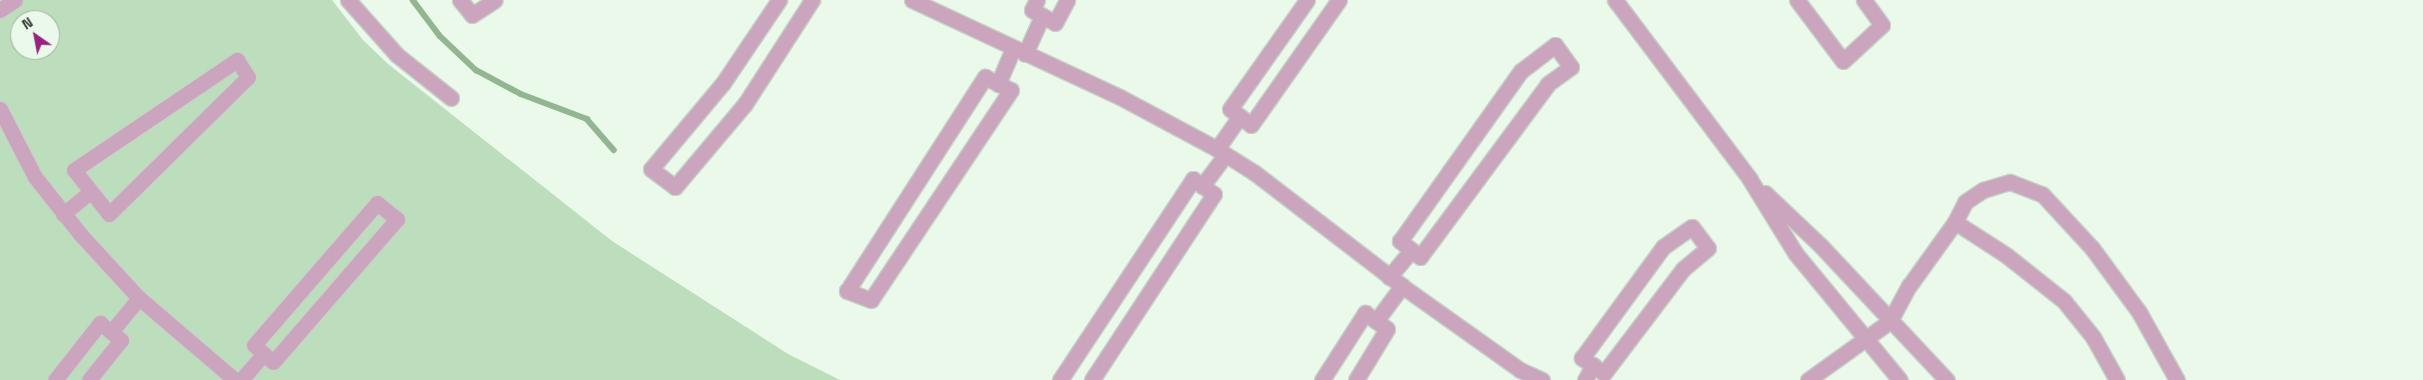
<!DOCTYPE html>
<html>
<head>
<meta charset="utf-8">
<style>
  body { margin:0 }
  #map { position:relative; width:2423px; height:380px; overflow:hidden; background:#eaf9ea; font-family:"Space Grotesk",sans-serif }
  div>[style] { position:absolute }
  [style*='--x'] { left:calc(var(--x)*1px); top:calc(var(--y)*1px); width:calc(var(--w)*1px); rotate:calc(var(--a)*1deg) }
  .green>* { inset:0; background:#bcdebc }
  .stream>* { height:5.5px; margin:-2.75px; padding:0 2.75px; transform-origin:2.75px; border-radius:2.75px; background:#91b691 }
  .roads { filter:drop-shadow(1px 0 #c6d3c6) drop-shadow(-1px 0 #c6d3c6) drop-shadow(0 1px #c6d3c6) drop-shadow(0 -1px #c6d3c6) }
  .street>* { height:15px; margin:-7.5px; padding:0 7.5px; transform-origin:7.5px; border-radius:7.5px; background:#cba5be }
  span { translate:-50% -50%; white-space:nowrap; text-align:center; line-height:1.15; -webkit-text-stroke:5px #eaf9ea; paint-order:stroke }
  .north { position:absolute; left:10px; top:10px; width:50px; height:50px; box-sizing:border-box; background:#eaf9ea; border:1px solid #a2ada2; border-radius:50%; rotate:327deg; font-size:14px; font-weight:700; line-height:20px; text-align:center; color:#353b35 }
  .north::after { content:''; display:block; margin:auto; width:18px; height:22px; background:#98237f; clip-path:polygon(50% 0,100% 100%,50% 72%,0 100%) }
</style>
</head>
<body>
<div id="map">
  <div class="green">
    <div style="clip-path:polygon(evenodd,0 0,332px 0,363px 40px,388px 64px,612px 241px,788px 354px,840px 380px,0 380px,0 0,20px 20px,50px 20px,50px 50px,20px 50px,20px 20px)"></div>
  </div>
  <div class="stream">
    <div style="--x:413;--y:0;--w:45;--a:53.1"></div>
    <div style="--x:440;--y:36;--w:50;--a:43.4"></div>
    <div style="--x:476;--y:70;--w:51;--a:28.1"></div>
    <div style="--x:521;--y:94;--w:71;--a:20.7"></div>
    <div style="--x:587;--y:119;--w:41;--a:48.9"></div>
  </div>
  <div class="roads">
    <div class="street">
      <div style="--x:348;--y:0;--w:74;--a:48.3"></div>
      <div style="--x:397;--y:55;--w:69;--a:38.5"></div>
      <div style="--x:460;--y:0;--w:19;--a:51"></div>
      <div style="--x:472;--y:15;--w:27;--a:-33"></div>
      <div style="--x:779;--y:0;--w:100;--a:124"></div>
      <div style="--x:723;--y:83;--w:112;--a:129.9"></div>
      <div style="--x:651;--y:169;--w:30;--a:37"></div>
      <div style="--x:675;--y:187;--w:109;--a:-49.9"></div>
      <div style="--x:745;--y:104;--w:124;--a:-57.2"></div>
      <div style="--x:912;--y:0;--w:230;--a:25"></div>
      <div style="--x:1120;--y:97;--w:110;--a:28.2"></div>
      <div style="--x:1217;--y:149;--w:45;--a:32.3"></div>
      <div style="--x:1255;--y:173;--w:185;--a:37.5"></div>
      <div style="--x:1402;--y:286;--w:145;--a:35.4"></div>
      <div style="--x:1520;--y:370;--w:24;--a:24"></div>
      <div style="--x:1037;--y:0;--w:11;--a:117"></div>
      <div style="--x:1032;--y:10;--w:26;--a:29"></div>
      <div style="--x:1055;--y:23;--w:26;--a:-62"></div>
      <div style="--x:1307;--y:0;--w:133;--a:125.2"></div>
      <div style="--x:1230;--y:109;--w:26;--a:37"></div>
      <div style="--x:1251;--y:125;--w:153;--a:-54.9"></div>
      <div style="--x:1615;--y:0;--w:223;--a:53"></div>
      <div style="--x:1749;--y:178;--w:89;--a:58.3"></div>
      <div style="--x:1796;--y:254;--w:163;--a:50.5"></div>
      <div style="--x:1797;--y:0;--w:76;--a:53"></div>
      <div style="--x:1843;--y:61;--w:53;--a:-42.7"></div>
      <div style="--x:1882;--y:25;--w:31;--a:-126"></div>
      <div style="--x:0;--y:10;--w:18;--a:-34"></div>
      <div style="--x:1555;--y:45;--w:27;--a:54"></div>
      <div style="--x:1571;--y:67;--w:29;--a:144"></div>
      <div style="--x:1548;--y:84;--w:215;--a:126.5"></div>
      <div style="--x:1420;--y:257;--w:26;--a:-141"></div>
      <div style="--x:1400;--y:241;--w:209;--a:-54.6"></div>
      <div style="--x:1521;--y:71;--w:43;--a:-37.4"></div>
      <div style="--x:1025;--y:54;--w:42;--a:-65.9"></div>
      <div style="--x:237;--y:60;--w:20;--a:57"></div>
      <div style="--x:248;--y:77;--w:195;--a:135.4"></div>
      <div style="--x:109;--y:214;--w:56;--a:-128.5"></div>
      <div style="--x:74;--y:170;--w:197;--a:-34"></div>
      <div style="--x:985;--y:77;--w:29;--a:27"></div>
      <div style="--x:1011;--y:90;--w:252;--a:123.7"></div>
      <div style="--x:871;--y:300;--w:26;--a:-159"></div>
      <div style="--x:847;--y:291;--w:255;--a:-57.2"></div>
      <div style="--x:998;--y:84;--w:38;--a:-67"></div>
      <div style="--x:0;--y:109;--w:76;--a:62.8"></div>
      <div style="--x:35;--y:177;--w:74;--a:51.6"></div>
      <div style="--x:81;--y:235;--w:86;--a:47.4"></div>
      <div style="--x:139;--y:298;--w:126;--a:40.5"></div>
      <div style="--x:1217;--y:149;--w:40;--a:-55.1"></div>
      <div style="--x:1202;--y:186;--w:39;--a:-53"></div>
      <div style="--x:1765;--y:193;--w:77;--a:43.4"></div>
      <div style="--x:1821;--y:246;--w:184;--a:46.8"></div>
      <div style="--x:377;--y:203;--w:26;--a:39"></div>
      <div style="--x:397;--y:219;--w:189;--a:130.9"></div>
      <div style="--x:273;--y:362;--w:25;--a:-138"></div>
      <div style="--x:254;--y:345;--w:188;--a:-49.1"></div>
      <div style="--x:63;--y:214;--w:35;--a:-39"></div>
      <div style="--x:1955;--y:222;--w:61;--a:32.9"></div>
      <div style="--x:2006;--y:255;--w:74;--a:38.4"></div>
      <div style="--x:2064;--y:301;--w:46;--a:51.1"></div>
      <div style="--x:2093;--y:337;--w:49;--a:60.8"></div>
      <div style="--x:1692;--y:227;--w:26;--a:53"></div>
      <div style="--x:1708;--y:248;--w:33;--a:140"></div>
      <div style="--x:1683;--y:269;--w:131;--a:127.2"></div>
      <div style="--x:1604;--y:373;--w:27;--a:-146"></div>
      <div style="--x:1582;--y:358;--w:137;--a:-53.9"></div>
      <div style="--x:1663;--y:247;--w:35;--a:-35"></div>
      <div style="--x:1389;--y:277;--w:35;--a:-50"></div>
      <div style="--x:1376;--y:321;--w:44;--a:-53.4"></div>
      <div style="--x:111;--y:332;--w:44;--a:-50.5"></div>
      <div style="--x:55;--y:380;--w:73;--a:-51.7"></div>
      <div style="--x:100;--y:323;--w:27;--a:39"></div>
      <div style="--x:121;--y:340;--w:51;--a:128.7"></div>
      <div style="--x:241;--y:380;--w:35;--a:-49"></div>
      <div style="--x:1060;--y:380;--w:241;--a:-56.5"></div>
      <div style="--x:1193;--y:179;--w:26;--a:36"></div>
      <div style="--x:1214;--y:194;--w:222;--a:123.3"></div>
      <div style="--x:1322;--y:380;--w:80;--a:-57.3"></div>
      <div style="--x:1365;--y:313;--w:27;--a:36"></div>
      <div style="--x:1387;--y:329;--w:60;--a:121.3"></div>
      <div style="--x:1585;--y:380;--w:17;--a:-62"></div>
      <div style="--x:1808;--y:380;--w:101;--a:-35.7"></div>
      <div style="--x:1890;--y:321;--w:40;--a:-62"></div>
      <div style="--x:1909;--y:286;--w:79;--a:-54.3"></div>
      <div style="--x:1955;--y:222;--w:22;--a:-63"></div>
      <div style="--x:1965;--y:202;--w:22;--a:-34"></div>
      <div style="--x:1983;--y:190;--w:28;--a:-17"></div>
      <div style="--x:2010;--y:182;--w:34;--a:21"></div>
      <div style="--x:2042;--y:194;--w:74;--a:47.2"></div>
      <div style="--x:2092;--y:248;--w:79;--a:53.7"></div>
      <div style="--x:2139;--y:312;--w:78;--a:60.8"></div>
    </div>
  </div>
  <div class="north">N</div>
</div>
</body>
</html>
